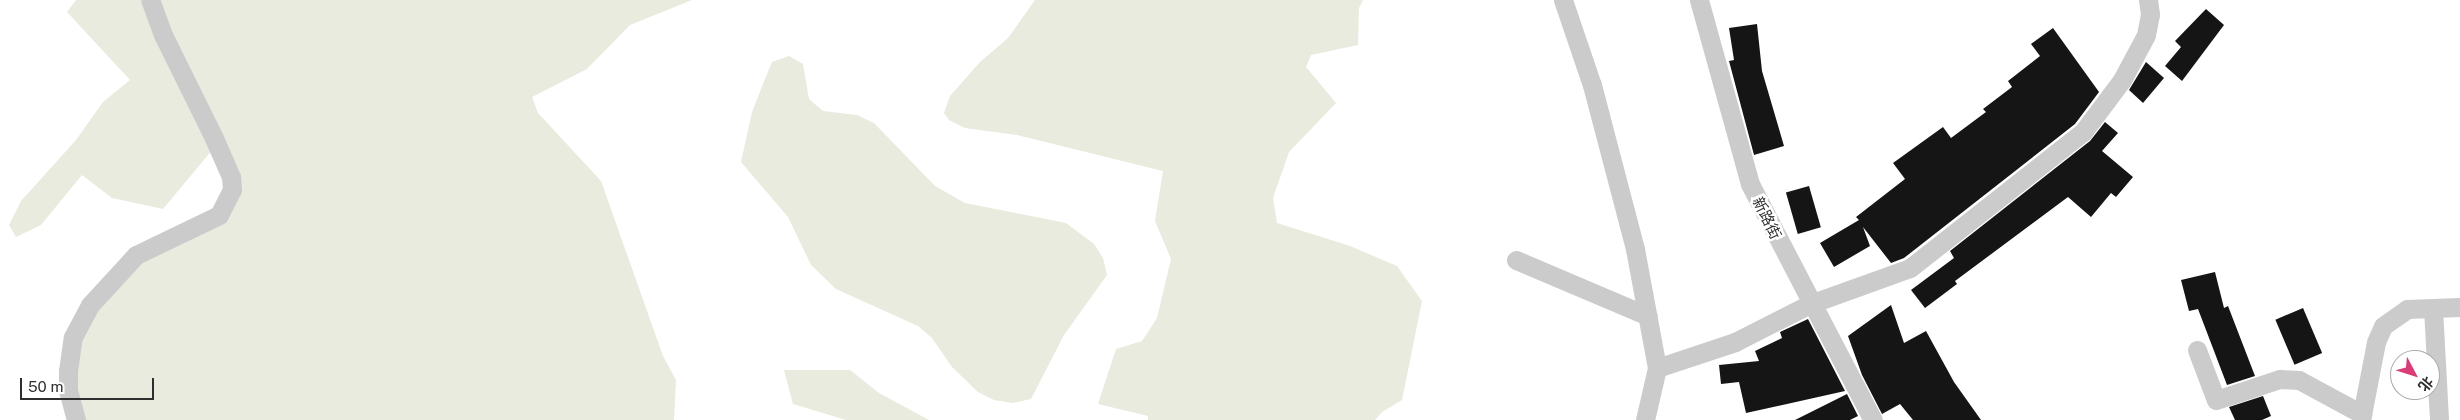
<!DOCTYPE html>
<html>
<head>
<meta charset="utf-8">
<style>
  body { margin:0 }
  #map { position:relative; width:2460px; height:420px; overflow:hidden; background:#fff; font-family:"Public Sans","Noto Sans SC",sans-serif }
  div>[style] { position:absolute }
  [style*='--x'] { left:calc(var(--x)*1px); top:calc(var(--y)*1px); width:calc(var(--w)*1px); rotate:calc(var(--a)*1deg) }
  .green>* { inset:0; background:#e8ebdd }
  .building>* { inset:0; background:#151515; transform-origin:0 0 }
  .minor>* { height:19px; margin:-9.5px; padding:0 9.5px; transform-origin:9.5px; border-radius:9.5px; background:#cbcbcb }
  span { translate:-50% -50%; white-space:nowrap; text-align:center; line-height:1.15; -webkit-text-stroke:5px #fff; paint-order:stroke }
  .street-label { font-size:15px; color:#2e2e2e }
  .north { position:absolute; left:2390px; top:350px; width:50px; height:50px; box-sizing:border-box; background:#fff; border:1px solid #ababab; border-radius:50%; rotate:130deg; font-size:14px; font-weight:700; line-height:20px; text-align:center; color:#2e2e2e }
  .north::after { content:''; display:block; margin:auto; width:18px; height:22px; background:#d93d78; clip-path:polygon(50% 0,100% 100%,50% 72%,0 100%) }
  .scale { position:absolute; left:20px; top:378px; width:134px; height:22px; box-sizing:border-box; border:2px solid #2e2e2e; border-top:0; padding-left:6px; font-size:15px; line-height:18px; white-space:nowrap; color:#2e2e2e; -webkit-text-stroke:4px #fff; paint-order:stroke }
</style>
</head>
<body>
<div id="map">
  <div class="green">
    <div style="clip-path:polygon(76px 0,141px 0,213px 149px,163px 209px,112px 198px,82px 175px,41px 225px,16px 237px,9px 225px,21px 201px,76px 140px,103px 102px,130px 80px,67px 12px)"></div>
    <div style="clip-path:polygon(157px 0,692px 0,630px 25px,587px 69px,532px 97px,538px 113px,601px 181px,663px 356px,676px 380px,674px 420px,71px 420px,74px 368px,86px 324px,125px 274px,156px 251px,232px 206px,212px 117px)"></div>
    <div style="clip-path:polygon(1035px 0,1363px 0,1359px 8px,1358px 45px,1311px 55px,1306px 67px,1336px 103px,1289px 152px,1273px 198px,1277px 223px,1350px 246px,1397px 266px,1422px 301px,1402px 400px,1382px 412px,1375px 420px,1148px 420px,1148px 416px,1098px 404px,1116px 349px,1142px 341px,1157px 318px,1171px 259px,1155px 221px,1163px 171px,1017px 135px,965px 128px,949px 120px,944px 113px,950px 96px,980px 62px,1008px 38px)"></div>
    <div style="clip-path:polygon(789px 56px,803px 64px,809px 99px,823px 111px,857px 115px,874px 123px,935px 186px,965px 203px,1066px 223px,1094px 244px,1103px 258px,1107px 275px,1064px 335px,1031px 399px,1013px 403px,994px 400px,978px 392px,952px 367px,932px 338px,918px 326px,836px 289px,811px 265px,788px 217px,741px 162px,752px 112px,765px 79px,772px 62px)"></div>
    <div style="clip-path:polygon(784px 370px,850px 370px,879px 393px,929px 420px,846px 420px,793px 404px)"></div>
  </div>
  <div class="building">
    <div style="clip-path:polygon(2206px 9px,2224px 25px,2182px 81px,2165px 66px,2181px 47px,2175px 41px)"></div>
    <div style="clip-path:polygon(1757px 24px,1762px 71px,1784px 146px,1754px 155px,1729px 61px,1734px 60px,1729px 28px)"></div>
    <div style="clip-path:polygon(2053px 28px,2099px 92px,2075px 124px,1904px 258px,1891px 263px,1863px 227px,1870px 246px,1834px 267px,1820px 243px,1859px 220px,1856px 217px,1905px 179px,1893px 163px,1943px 127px,1951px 138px,1986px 112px,1983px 109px,2012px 87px,2008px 81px,2040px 56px,2031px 44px)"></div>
    <div style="clip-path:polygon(2146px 62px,2164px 78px,2143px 103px,2129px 90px)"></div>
    <div style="clip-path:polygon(2105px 122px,2118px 133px,2102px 151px,2133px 177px,2116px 197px,2111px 193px,2091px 217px,2068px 197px,1955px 281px,1957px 284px,1925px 308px,1911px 290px,1954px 258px,1950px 251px,2090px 141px)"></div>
    <div style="left:1809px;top:186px;width:43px;height:24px;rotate:74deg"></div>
    <div style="clip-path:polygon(2215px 272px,2224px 308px,2228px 306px,2255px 376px,2227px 385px,2198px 309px,2189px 311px,2181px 280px)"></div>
    <div style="clip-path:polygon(1891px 305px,1904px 343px,1926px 331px,1954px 382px,1981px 420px,1913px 420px,1900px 404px,1882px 414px,1862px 375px,1848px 336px)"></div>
    <div style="left:2303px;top:308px;width:49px;height:30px;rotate:67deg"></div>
    <div style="clip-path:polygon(1808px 319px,1845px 391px,1746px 413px,1739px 382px,1721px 384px,1719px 365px,1759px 361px,1755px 351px,1782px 338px,1780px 332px)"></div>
    <div style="clip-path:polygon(1847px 394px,1858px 416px,1850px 420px,1795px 420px)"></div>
    <div style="clip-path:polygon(2263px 396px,2271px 416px,2262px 420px,2235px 420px,2229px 407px)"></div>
  </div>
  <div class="minor">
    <div style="--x:1563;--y:0;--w:90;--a:71.2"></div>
    <div style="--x:1592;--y:85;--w:170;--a:75.3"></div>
    <div style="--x:1635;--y:249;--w:121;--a:79.5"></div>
    <div style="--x:1657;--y:368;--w:53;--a:103"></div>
    <div style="--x:1699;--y:0;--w:191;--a:74.5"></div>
    <div style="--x:1750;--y:184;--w:266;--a:62.5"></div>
    <div style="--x:1516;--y:260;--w:143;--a:23"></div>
    <div style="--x:2433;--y:308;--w:112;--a:86.9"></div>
    <div style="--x:2197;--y:350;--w:53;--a:69.2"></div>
    <div style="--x:2216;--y:400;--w:67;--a:-18.2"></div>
    <div style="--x:2280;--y:379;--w:19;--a:3"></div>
    <div style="--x:2299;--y:380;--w:72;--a:28.4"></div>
    <div style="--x:1657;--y:368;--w:82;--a:-18.4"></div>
    <div style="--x:1735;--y:342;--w:84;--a:-26.9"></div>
    <div style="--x:1810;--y:304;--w:106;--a:-19.8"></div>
    <div style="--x:1910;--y:268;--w:220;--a:-38.2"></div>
    <div style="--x:2083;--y:132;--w:65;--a:-53.1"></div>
    <div style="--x:2122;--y:80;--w:51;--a:-61.9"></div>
    <div style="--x:2146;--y:35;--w:21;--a:-79"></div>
    <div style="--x:2150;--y:14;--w:14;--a:-98"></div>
    <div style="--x:76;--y:420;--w:30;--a:-105"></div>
    <div style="--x:68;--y:391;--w:20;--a:-90"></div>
    <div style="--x:68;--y:371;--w:34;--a:-82"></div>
    <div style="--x:73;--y:337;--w:36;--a:-62"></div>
    <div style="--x:90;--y:305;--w:68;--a:-47.4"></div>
    <div style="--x:136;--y:255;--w:92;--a:-25.7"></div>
    <div style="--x:219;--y:215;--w:28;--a:-63"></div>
    <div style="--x:232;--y:190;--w:13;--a:-94"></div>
    <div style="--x:231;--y:177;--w:43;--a:-113.6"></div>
    <div style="--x:214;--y:138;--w:115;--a:-116.3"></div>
    <div style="--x:163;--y:35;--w:37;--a:-110"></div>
    <div style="--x:2361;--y:420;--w:79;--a:-79.1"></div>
    <div style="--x:2376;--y:342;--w:17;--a:-66"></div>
    <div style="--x:2383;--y:326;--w:29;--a:-35"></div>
    <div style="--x:2407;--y:309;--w:53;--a:-2.2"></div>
  </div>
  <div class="street-label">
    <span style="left:1767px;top:218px;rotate:64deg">新路街</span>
  </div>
  <div class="north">北</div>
  <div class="scale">50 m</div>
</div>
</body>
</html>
